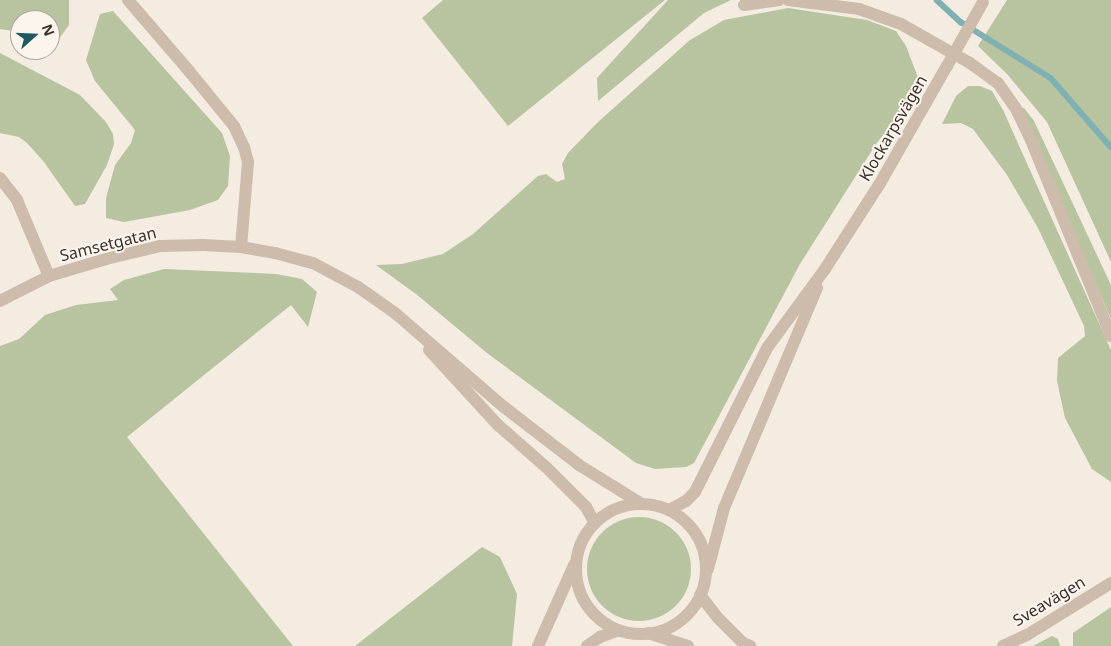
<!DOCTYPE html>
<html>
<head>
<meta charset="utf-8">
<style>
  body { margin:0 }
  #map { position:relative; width:1111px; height:646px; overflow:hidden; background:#f4ebe1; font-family:"Noto Sans",sans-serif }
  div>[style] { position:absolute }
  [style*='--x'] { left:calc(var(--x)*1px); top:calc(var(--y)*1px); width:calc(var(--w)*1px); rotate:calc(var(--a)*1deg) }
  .green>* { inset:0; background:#b8c4a0 }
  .round { border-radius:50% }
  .stream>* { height:5.5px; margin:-2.75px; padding:0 2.75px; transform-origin:2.75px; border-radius:2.75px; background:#7fb0b2 }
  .minor>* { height:12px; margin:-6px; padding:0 6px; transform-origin:6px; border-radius:6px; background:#cdbbac }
  .minor>.ring { margin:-6px; padding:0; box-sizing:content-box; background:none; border:12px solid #cdbbac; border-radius:50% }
  .minor-bridge>* { height:12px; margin:-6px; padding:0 6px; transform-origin:6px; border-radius:6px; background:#cdbbac }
  span { translate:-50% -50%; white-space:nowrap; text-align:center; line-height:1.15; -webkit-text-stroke:4px #fbf5ee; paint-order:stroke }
  .street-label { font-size:16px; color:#3b302b }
  .north { position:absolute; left:10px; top:10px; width:50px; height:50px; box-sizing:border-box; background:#fbf5ee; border:1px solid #aea6a0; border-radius:50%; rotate:70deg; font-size:14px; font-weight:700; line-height:20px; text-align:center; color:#3b302b }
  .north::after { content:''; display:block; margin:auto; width:18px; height:22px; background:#1f5a5e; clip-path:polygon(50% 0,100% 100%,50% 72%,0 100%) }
</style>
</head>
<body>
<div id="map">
  <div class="green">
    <div style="clip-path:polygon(0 0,69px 0,69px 25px,59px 39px,50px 37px,50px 20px,20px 20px,20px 32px,0 29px)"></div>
    <div style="clip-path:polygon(443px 0,665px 0,508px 126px,422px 18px)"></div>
    <div style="clip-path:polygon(668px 0,731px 0,704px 13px,598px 101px,597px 78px)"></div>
    <div style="clip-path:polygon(1007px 0,1111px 0,1111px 262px,1047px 122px,1007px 74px,978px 46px)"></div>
    <div style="clip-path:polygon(788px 8px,867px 20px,896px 31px,906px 46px,919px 80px,915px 95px,876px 144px,800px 264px,694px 463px,686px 467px,655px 469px,636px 463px,487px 353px,416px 294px,376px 265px,402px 264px,443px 254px,473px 234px,538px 176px,546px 174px,557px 182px,565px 179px,562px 164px,568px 153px,598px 122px,690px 40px,724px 20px)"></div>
    <div style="clip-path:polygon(113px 11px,222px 133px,230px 156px,228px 186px,218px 200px,190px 210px,124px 222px,106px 218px,106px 198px,115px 165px,131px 143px,135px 130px,95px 81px,86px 60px,100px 14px)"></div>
    <div style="clip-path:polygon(0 53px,80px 95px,106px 122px,113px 134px,114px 144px,107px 165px,85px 204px,75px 206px,44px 162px,27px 143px,19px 137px,0 133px)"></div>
    <div style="clip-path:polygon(968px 86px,980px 86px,992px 91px,1003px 110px,1111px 350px,1111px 482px,1092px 469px,1065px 418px,1057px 381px,1058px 358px,1085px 336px,1084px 326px,1038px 228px,1007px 175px,973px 129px,961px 123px,942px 124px,956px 96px)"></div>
    <div style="clip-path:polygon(1019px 107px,1024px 108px,1034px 121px,1111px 285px,1111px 319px)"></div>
    <div style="clip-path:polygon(164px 269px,276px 274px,302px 279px,317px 292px,308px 327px,291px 305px,127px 437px,293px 646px,0 646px,0 346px,19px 339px,45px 315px,76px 305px,118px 300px,110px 289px,124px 280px)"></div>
    <div class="round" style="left:587px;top:517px;width:104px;height:104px"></div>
    <div style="clip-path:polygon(482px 547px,500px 557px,517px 594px,512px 646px,355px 646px)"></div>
    <div style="clip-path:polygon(1111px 607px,1111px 646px,1073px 646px,1073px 633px)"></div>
    <div style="clip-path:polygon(1052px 636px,1058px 639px,1060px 646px,1033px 646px)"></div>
  </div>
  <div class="stream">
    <div style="--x:937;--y:0;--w:33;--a:43"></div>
    <div style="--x:961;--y:22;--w:106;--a:31.9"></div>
    <div style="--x:1051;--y:78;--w:91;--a:49"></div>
  </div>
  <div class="minor">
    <div style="--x:128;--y:0;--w:94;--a:49.3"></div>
    <div style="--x:189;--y:71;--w:71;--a:50.7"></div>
    <div style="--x:234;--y:126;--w:23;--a:65"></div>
    <div style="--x:244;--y:147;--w:16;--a:75"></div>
    <div style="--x:248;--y:162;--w:85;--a:94.7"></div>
    <div style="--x:788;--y:0;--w:72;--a:7.2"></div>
    <div style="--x:859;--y:9;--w:45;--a:19.7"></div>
    <div style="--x:901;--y:24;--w:79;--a:29.5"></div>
    <div style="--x:970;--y:63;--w:34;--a:36"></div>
    <div style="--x:998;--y:83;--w:29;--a:55"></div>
    <div style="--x:1015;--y:107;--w:37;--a:64"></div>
    <div style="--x:1031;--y:140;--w:212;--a:67.8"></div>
    <div style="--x:744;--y:5;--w:36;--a:-8"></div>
    <div style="--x:0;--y:178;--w:28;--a:52"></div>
    <div style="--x:17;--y:200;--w:82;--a:67.2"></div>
    <div style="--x:0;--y:301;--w:55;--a:-27"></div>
    <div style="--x:49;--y:276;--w:59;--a:-16.6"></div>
    <div style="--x:106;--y:259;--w:56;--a:-13.5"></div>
    <div style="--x:160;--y:246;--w:43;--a:-1.3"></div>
    <div style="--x:203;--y:245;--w:38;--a:3"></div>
    <div style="--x:241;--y:247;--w:35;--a:10"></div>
    <div style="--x:275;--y:253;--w:39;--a:15"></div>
    <div style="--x:313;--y:263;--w:51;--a:28.1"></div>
    <div style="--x:358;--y:287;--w:45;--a:35.1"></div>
    <div style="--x:395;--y:313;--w:144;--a:40.8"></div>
    <div style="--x:504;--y:407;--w:95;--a:37.7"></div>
    <div style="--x:579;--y:465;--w:74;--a:31.8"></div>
    <div style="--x:429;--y:350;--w:102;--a:47.4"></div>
    <div style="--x:498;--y:425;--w:64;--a:41.2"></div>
    <div style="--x:546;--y:467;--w:57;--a:45"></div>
    <div style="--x:586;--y:507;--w:18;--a:61"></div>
    <div class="ring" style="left:576px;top:504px;width:118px;height:118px"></div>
    <div style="--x:669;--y:510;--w:19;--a:-28"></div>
    <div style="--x:686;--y:501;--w:13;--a:-45"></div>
    <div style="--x:695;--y:492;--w:161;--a:-63.4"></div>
    <div style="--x:767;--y:348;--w:98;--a:-53.7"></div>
    <div style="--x:825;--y:269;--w:100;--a:-57.3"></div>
    <div style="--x:879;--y:185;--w:137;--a:-60.3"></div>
    <div style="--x:708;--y:569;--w:63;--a:-75.3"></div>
    <div style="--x:724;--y:508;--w:239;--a:-67.1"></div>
    <div style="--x:700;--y:595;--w:29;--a:52"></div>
    <div style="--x:718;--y:618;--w:35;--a:45"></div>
    <div style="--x:743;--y:643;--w:8;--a:23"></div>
    <div style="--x:648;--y:633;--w:42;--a:18"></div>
    <div style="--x:538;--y:646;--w:89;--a:-66"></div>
    <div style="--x:587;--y:646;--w:16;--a:-35"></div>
    <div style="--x:600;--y:637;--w:20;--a:-20"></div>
    <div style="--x:1003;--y:646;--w:26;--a:-25"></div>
    <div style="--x:1027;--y:635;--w:99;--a:-31.8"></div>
  </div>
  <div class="minor-bridge">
    <div style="--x:947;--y:66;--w:73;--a:-60.6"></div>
  </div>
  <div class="street-label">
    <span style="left:893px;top:128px;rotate:-60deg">Klockarpsvägen</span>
    <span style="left:108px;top:244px;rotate:-14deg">Samsetgatan</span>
    <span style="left:1049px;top:601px;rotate:-31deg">Sveavägen</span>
  </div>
  <div class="north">N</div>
</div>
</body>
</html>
